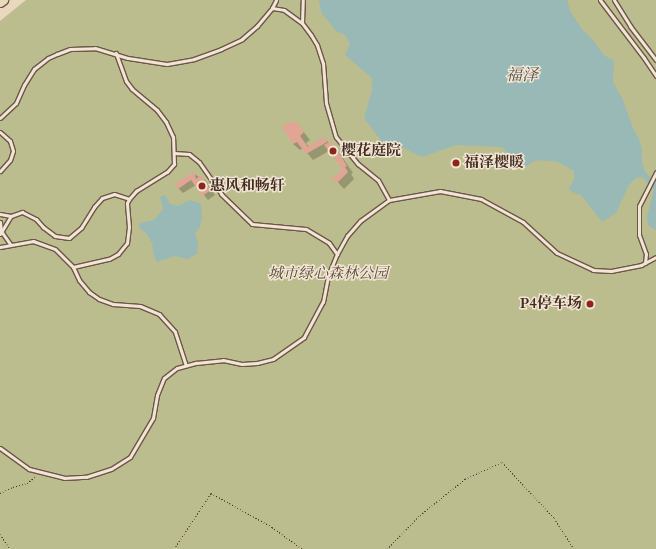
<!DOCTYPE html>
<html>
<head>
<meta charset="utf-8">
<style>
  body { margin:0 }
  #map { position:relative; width:656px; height:549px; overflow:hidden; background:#ead8be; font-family:Cardo,"Noto Serif SC",serif }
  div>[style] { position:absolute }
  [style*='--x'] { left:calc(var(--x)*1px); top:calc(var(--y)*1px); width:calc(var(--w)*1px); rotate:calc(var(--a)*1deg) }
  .green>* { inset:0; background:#bcbd8e }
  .water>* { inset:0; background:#98b9b6 }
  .shadow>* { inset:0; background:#0003 }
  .building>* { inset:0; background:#e1a596 }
  .path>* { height:1px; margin-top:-0.5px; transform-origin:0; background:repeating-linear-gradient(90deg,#432b20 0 1px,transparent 0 3px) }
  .roads { filter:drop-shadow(1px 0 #6d5648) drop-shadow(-1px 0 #6d5648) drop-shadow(0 1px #6d5648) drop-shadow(0 -1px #6d5648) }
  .service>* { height:3px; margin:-1.5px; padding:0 1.5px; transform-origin:1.5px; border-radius:1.5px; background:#f1e6d5 }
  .primary>* { height:10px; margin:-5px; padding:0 5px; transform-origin:5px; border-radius:5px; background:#ead8be }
  .dots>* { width:11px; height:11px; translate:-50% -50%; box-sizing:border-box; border:2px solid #f1e6d5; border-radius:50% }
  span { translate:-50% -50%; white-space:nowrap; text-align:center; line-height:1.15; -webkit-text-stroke:3px #f1e6d5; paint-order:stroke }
  .poi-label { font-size:15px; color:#432b20; font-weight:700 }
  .left { translate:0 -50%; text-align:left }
  .right { translate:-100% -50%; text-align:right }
  .park-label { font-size:15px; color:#5b4836; font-style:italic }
  .water-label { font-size:16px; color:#584e46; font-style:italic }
</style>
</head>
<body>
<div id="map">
  <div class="green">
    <div style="clip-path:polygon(26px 0,656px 0,656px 549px,0 549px,0 21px)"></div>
  </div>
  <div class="water">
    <div style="clip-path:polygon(319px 0,567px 0,570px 11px,582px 29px,593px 40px,604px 55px,614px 61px,613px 82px,623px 100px,633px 128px,639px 139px,642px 149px,642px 164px,646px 173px,651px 178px,656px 179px,656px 230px,648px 225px,647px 216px,654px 189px,642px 177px,636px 178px,629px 185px,616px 213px,602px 222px,581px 195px,572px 192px,569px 189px,574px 179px,574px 171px,558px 162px,540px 160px,532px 162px,522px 170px,502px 147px,456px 145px,425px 156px,419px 156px,400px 146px,390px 146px,383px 143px,364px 118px,372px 90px,372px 78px,345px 55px,350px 44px,345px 35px,336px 31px,321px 12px)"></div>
    <div style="clip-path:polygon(165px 195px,170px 204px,178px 206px,190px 200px,201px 204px,202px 217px,200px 227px,195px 234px,198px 242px,197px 254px,188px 259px,175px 256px,157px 262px,154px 256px,152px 243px,146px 233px,139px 228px,140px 223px,154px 220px,163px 209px,160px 197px)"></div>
  </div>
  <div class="shadow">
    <div style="clip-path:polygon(296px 122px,310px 140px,306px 143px,309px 147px,323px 138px,337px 149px,353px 173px,351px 174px,354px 179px,344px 189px,334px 178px,340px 174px,343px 168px,329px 151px,313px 160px,303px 148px,300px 150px,293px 144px,293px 125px)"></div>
    <div style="clip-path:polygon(194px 174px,206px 181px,215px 195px,208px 200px,196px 185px,183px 193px,178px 188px)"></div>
  </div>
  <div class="building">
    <div style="clip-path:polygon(291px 121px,293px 123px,296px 121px,304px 132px,300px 136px,308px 147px,324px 137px,327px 142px,306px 154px,297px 142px,293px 144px,282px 127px)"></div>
    <div style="clip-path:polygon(331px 141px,347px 166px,345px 167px,348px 172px,337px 183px,332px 178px,339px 173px,342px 168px,324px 145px)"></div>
    <div style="clip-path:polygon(194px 172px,196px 179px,201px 175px,211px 190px,202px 196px,191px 180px,178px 189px,175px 184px)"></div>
  </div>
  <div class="path">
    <div style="--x:0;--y:493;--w:14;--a:-25"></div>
    <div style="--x:13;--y:487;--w:15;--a:-16"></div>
    <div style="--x:27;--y:483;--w:10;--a:-37"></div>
    <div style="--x:0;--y:534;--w:18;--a:56"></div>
    <div style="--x:174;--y:549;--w:67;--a:-56.5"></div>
    <div style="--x:211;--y:493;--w:70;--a:29.1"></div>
    <div style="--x:272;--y:527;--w:37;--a:36"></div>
    <div style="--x:387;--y:549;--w:47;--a:-45.9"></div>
    <div style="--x:420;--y:515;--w:58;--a:-38.7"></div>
    <div style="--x:465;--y:479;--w:41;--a:-24.7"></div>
    <div style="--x:502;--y:462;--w:76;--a:47.1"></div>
    <div style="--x:554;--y:518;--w:37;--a:57"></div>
  </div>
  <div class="roads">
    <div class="service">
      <div style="--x:600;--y:0;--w:73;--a:52.8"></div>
      <div style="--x:644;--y:58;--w:22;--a:56"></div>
      <div style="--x:614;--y:0;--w:31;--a:58"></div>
      <div style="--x:630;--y:26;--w:43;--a:52.6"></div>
      <div style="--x:272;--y:8;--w:12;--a:9"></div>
      <div style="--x:284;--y:10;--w:22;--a:36"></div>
      <div style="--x:302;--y:23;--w:15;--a:53"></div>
      <div style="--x:311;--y:35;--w:12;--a:59"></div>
      <div style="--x:317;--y:45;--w:19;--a:72"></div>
      <div style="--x:323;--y:63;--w:40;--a:85.7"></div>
      <div style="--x:326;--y:103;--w:35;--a:74"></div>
      <div style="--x:336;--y:137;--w:35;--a:51"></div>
      <div style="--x:358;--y:164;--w:26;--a:39"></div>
      <div style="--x:378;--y:180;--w:23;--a:61"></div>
      <div style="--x:302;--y:23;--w:23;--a:-88"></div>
      <div style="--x:0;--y:118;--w:22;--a:-43"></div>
      <div style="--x:16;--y:103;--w:20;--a:-66"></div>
      <div style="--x:24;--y:85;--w:19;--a:-58"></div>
      <div style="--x:34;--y:69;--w:18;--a:-38"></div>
      <div style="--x:48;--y:58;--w:10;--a:-24"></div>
      <div style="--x:57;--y:54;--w:14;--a:-21"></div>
      <div style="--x:70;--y:49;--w:25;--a:-2"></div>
      <div style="--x:95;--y:48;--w:34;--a:17"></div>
      <div style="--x:128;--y:58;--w:39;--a:9"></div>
      <div style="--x:167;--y:64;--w:27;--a:-10"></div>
      <div style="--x:194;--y:59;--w:29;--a:-20"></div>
      <div style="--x:221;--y:49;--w:23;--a:-25"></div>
      <div style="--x:242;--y:39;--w:20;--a:-41"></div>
      <div style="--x:257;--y:26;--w:23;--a:-50"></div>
      <div style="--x:272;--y:8;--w:9;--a:-63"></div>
      <div style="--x:0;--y:132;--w:13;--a:42"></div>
      <div style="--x:10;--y:141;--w:10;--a:73"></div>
      <div style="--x:13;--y:151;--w:9;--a:108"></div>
      <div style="--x:10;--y:160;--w:15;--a:132"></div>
      <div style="--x:174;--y:153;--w:15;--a:4"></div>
      <div style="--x:189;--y:154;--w:13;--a:39"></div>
      <div style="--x:199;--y:162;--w:39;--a:55"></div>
      <div style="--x:221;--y:194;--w:43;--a:44.1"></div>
      <div style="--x:252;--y:224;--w:54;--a:5.3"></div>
      <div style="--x:306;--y:229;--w:27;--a:31"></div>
      <div style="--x:329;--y:243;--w:14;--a:54"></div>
      <div style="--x:0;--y:214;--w:11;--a:10"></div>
      <div style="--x:11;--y:216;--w:12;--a:-20"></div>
      <div style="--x:22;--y:212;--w:16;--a:27"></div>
      <div style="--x:36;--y:219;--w:11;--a:49"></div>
      <div style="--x:43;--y:227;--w:15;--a:37"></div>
      <div style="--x:55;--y:236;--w:14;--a:8"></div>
      <div style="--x:69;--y:238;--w:16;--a:-40"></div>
      <div style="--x:81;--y:228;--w:25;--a:-58"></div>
      <div style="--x:94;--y:207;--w:12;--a:-48"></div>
      <div style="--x:102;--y:198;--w:13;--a:-18"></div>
      <div style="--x:114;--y:194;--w:16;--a:18"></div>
      <div style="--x:0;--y:222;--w:9;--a:84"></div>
      <div style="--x:1;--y:231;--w:16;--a:55"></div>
      <div style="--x:0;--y:234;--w:21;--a:-59"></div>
      <div style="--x:0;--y:247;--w:34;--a:-10"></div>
      <div style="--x:33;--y:241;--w:23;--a:20"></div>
      <div style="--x:55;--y:249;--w:25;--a:45"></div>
      <div style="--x:73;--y:267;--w:14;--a:65"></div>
      <div style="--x:79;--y:280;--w:16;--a:50"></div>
      <div style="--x:89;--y:292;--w:12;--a:35"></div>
      <div style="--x:99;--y:299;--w:15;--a:20"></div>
      <div style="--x:113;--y:304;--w:27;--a:4"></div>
      <div style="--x:140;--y:306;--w:21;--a:23"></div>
      <div style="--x:159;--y:314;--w:24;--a:48"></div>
      <div style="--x:175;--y:332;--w:35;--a:72"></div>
      <div style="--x:645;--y:263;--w:9;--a:-84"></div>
      <div style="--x:646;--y:254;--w:20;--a:-110"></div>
      <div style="--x:639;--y:235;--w:29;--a:-90"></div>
      <div style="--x:639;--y:206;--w:38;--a:-63"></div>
      <div style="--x:73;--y:267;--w:37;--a:-13"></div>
      <div style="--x:109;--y:259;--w:10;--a:-29"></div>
      <div style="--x:118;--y:254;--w:14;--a:-51"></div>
      <div style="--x:127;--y:243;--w:16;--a:-83"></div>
      <div style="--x:129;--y:227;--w:24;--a:-95"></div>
      <div style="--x:127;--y:203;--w:4;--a:-63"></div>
      <div style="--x:129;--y:199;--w:11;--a:-49"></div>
      <div style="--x:136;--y:191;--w:36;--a:-32"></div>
      <div style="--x:167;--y:172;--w:11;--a:-49"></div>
      <div style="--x:174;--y:164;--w:27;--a:-92"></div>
      <div style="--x:173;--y:137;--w:17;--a:-115"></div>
      <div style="--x:166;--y:122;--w:15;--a:-127"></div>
      <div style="--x:157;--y:110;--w:33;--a:-140"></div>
      <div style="--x:132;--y:89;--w:10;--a:-127"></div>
      <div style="--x:126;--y:81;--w:30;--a:-110"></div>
      <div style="--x:0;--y:448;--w:36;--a:36"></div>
      <div style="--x:29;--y:469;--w:36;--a:14"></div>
      <div style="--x:64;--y:478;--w:22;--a:-3"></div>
      <div style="--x:86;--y:477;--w:26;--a:-18"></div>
      <div style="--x:111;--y:469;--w:22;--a:-32"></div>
      <div style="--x:130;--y:457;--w:45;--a:-59.5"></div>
      <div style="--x:153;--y:418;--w:23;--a:-80"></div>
      <div style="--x:157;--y:395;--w:18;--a:-68"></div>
      <div style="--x:164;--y:378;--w:16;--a:-38"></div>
      <div style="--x:177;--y:368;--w:20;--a:-15"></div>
      <div style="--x:196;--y:363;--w:27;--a:-6"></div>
      <div style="--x:223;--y:360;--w:19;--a:12"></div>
      <div style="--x:242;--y:364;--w:15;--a:-4"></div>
      <div style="--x:257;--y:363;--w:16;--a:-14"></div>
      <div style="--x:273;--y:359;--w:38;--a:-35"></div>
      <div style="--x:304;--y:337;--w:40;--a:-62"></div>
      <div style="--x:323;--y:302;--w:26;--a:-79"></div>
      <div style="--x:328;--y:276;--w:24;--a:-68"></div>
      <div style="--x:337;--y:254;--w:21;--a:-61"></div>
      <div style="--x:347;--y:236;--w:20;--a:-49"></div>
      <div style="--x:360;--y:221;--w:36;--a:-36"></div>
      <div style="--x:389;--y:200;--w:52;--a:-10"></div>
      <div style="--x:440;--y:191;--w:42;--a:11"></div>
      <div style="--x:481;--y:199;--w:48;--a:28.7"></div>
      <div style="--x:523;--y:222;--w:46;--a:42.4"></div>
      <div style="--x:557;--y:253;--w:40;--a:25"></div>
      <div style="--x:593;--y:270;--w:18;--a:3"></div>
      <div style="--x:611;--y:271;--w:31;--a:-11"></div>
      <div style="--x:641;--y:265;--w:17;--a:-28"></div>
    </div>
    <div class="primary">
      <div style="--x:0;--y:2;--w:4;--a:-34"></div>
    </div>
  </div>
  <div class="dots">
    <div style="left:333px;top:151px;background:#8f2418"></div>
    <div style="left:456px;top:163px;background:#8f2418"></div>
    <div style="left:202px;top:186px;background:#8f2418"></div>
    <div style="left:590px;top:304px;background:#8f2418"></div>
  </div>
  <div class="poi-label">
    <span class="left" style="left:341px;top:151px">樱花庭院</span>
    <span class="left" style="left:464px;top:163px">福泽樱暖</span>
    <span class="left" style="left:210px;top:186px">惠风和畅轩</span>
    <span class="right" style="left:582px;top:304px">P4停车场</span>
  </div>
  <div class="park-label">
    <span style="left:328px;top:274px">城市绿心森林公园</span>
  </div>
  <div class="water-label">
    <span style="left:522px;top:75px">福泽</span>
  </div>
</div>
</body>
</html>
